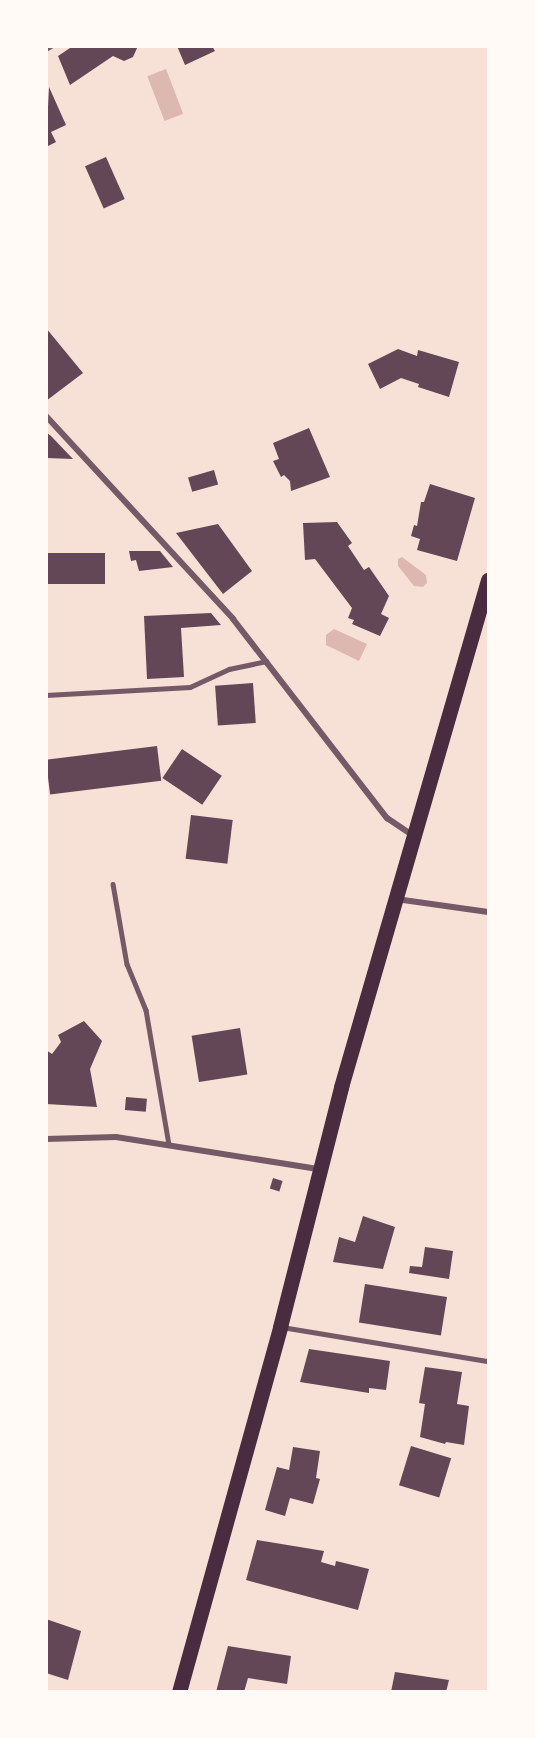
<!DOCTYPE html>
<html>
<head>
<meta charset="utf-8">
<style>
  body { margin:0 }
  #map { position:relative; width:535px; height:1738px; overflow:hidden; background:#f7e1d7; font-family:"Exo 2",sans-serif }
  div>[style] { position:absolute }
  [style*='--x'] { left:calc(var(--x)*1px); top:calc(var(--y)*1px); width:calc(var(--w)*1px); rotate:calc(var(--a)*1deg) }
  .water>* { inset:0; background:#dcb8b0; transform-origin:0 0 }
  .building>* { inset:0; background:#644757; transform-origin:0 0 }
  .service>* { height:4.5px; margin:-2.25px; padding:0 2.25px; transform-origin:2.25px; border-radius:2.25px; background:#755966 }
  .minor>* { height:6px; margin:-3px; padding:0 3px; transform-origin:3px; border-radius:3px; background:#755966 }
  .primary>* { height:15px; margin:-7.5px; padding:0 7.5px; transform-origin:7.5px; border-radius:7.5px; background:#4a2c40 }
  span { translate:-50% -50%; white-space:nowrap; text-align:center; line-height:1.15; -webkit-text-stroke:6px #fffaf5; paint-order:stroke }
  .frame { position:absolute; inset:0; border:48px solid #fffaf5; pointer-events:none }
</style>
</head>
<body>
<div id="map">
  <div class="water">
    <div style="left:166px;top:69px;width:48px;height:20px;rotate:69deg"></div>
    <div style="clip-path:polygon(402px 557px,426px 575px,427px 583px,423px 587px,414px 586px,398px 566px,398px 559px)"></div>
    <div style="clip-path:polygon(334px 629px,367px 644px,359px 661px,326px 645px,326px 635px)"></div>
  </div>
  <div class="building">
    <div style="clip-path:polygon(73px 46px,138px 46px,133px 57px,124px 61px,113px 56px,70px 85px,58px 56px)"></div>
    <div style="clip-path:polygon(177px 46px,212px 46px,215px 51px,185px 65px)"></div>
    <div style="clip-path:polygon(49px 87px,66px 125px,51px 132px,56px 142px,46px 147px)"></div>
    <div style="left:106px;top:157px;width:46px;height:23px;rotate:66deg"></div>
    <div style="clip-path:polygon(46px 328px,83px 373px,46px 401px)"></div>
    <div style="clip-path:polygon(398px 349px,417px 356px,418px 350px,459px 362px,449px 397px,418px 387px,419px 384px,401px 378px,380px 389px,368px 364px)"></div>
    <div style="clip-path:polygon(309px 428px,330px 477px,291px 491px,290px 481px,284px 475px,281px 477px,273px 461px,279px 459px,273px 443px)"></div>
    <div style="clip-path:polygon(46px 432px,51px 436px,73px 459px,46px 458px)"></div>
    <div style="left:214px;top:470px;width:15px;height:27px;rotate:74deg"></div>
    <div style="clip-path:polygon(430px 484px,475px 498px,457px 561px,417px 550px,420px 539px,411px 536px,414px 525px,417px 526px,421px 502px,424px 502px)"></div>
    <div style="clip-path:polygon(337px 522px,352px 543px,348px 546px,364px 570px,369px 567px,389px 596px,381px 614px,389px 618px,380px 636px,352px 624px,354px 620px,348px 618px,352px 608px,315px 559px,305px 560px,303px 523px)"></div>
    <div style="clip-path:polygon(218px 524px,252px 571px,223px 594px,176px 533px)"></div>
    <div style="clip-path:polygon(129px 551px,160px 551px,173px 567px,139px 571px,136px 560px,131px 561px)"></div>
    <div style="left:105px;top:553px;width:31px;height:59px;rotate:90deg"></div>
    <div style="clip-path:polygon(211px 613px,221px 625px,181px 628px,184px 677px,147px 679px,144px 616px)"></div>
    <div style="left:253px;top:683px;width:40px;height:38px;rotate:86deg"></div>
    <div style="left:157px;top:746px;width:35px;height:112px;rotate:83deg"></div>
    <div style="left:182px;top:749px;width:48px;height:35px;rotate:34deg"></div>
    <div style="left:191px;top:815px;width:42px;height:44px;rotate:7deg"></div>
    <div style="clip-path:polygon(84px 1021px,102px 1041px,90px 1069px,97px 1107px,46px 1104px,46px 1050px,52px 1054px,61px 1042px,58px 1035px)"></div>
    <div style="left:240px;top:1028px;width:47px;height:49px;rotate:81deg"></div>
    <div style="left:126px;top:1097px;width:21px;height:13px;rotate:5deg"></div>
    <div style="left:273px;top:1178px;width:10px;height:11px;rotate:17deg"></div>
    <div style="clip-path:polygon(363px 1216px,395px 1227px,383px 1269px,333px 1262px,339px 1237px,355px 1242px)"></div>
    <div style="clip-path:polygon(425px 1247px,453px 1251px,449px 1279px,409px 1273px,410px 1266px,422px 1267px)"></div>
    <div style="left:365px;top:1284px;width:83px;height:39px;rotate:9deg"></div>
    <div style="clip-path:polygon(309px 1349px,390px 1361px,386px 1390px,369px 1388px,369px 1393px,300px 1382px)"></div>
    <div style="clip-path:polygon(425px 1367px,462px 1372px,457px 1404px,469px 1406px,464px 1445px,446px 1442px,445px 1444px,420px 1437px,425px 1404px,419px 1403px)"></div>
    <div style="left:411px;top:1446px;width:42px;height:41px;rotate:17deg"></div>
    <div style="clip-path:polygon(293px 1447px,320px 1451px,316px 1478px,320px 1479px,313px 1504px,290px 1498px,285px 1516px,265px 1510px,277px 1467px,289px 1470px)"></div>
    <div style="clip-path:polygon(257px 1540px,324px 1551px,321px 1562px,335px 1566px,336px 1561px,369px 1569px,358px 1610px,246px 1580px)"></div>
    <div style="clip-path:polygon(46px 1619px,81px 1631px,68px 1680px,46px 1673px)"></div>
    <div style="clip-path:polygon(228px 1646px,291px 1656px,287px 1684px,248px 1678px,244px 1692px,216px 1692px)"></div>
    <div style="clip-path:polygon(395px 1672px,449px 1680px,446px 1692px,391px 1692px)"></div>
  </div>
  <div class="service">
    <div style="--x:46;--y:695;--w:144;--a:-3.2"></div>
    <div style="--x:190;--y:687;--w:43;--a:-24.8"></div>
    <div style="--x:229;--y:669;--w:38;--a:-12"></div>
    <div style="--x:113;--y:884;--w:81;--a:80.1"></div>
    <div style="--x:127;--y:964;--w:50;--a:67.6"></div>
    <div style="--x:146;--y:1010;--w:137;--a:80.3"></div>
    <div style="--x:282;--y:1327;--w:209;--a:9.4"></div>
  </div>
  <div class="minor">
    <div style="--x:46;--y:49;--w:6;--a:-31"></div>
    <div style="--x:46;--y:416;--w:276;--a:47.3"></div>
    <div style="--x:233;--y:619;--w:252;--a:52.3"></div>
    <div style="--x:387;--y:818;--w:30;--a:34"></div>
    <div style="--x:396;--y:899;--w:93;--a:8"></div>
    <div style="--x:46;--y:1139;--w:70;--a:-1.6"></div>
    <div style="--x:116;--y:1137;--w:206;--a:9"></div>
  </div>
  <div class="primary">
    <div style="--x:179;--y:1692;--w:379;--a:-74.5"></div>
    <div style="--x:280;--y:1327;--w:248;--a:-75.7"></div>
    <div style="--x:341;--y:1087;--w:528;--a:-73.83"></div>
  </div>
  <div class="frame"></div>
</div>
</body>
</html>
